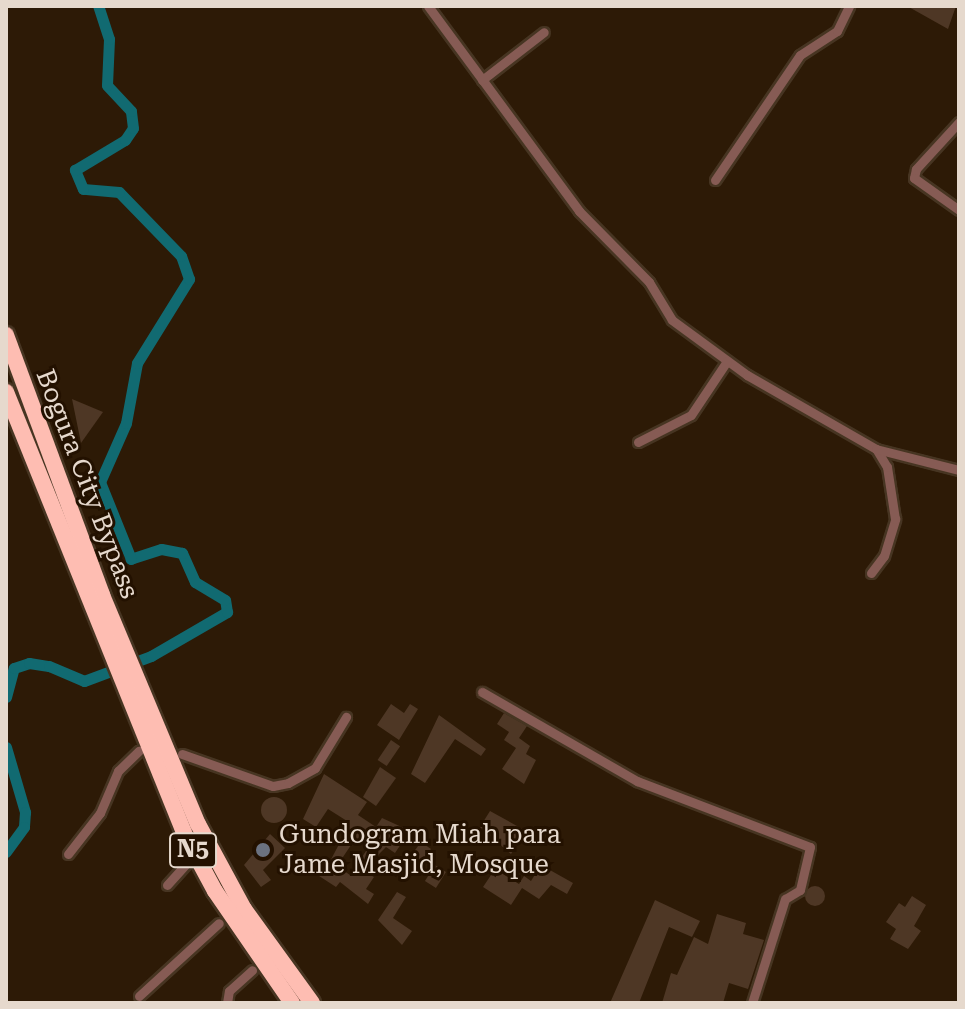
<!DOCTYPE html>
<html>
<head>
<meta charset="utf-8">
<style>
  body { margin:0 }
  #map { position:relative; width:965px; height:1009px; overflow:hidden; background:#2d1a06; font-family:"Roboto Serif",serif }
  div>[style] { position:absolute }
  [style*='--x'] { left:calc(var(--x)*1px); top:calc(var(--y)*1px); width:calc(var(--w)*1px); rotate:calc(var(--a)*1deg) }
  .canal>* { height:11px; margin:-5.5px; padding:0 5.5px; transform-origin:5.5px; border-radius:5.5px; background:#116a71 }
  .building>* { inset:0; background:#4e3725; transform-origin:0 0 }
  .round { border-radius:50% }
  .roads { filter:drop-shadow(2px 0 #473522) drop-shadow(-2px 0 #473522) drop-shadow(0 2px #473522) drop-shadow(0 -2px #473522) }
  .street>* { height:9px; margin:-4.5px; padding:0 4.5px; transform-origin:4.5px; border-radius:4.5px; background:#865b54 }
  .highway>* { height:16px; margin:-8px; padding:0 8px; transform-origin:8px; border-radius:8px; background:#febdb2 }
  .dots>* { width:22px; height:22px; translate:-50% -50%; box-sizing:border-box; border:4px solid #231100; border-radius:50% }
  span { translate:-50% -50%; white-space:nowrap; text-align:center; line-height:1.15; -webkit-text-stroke:6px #231100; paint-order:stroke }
  .shield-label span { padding:2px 6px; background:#231100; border:2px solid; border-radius:6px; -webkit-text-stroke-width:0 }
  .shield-label { font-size:24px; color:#e6d9cd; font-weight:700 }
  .street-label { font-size:26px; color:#e6d9cd }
  .poi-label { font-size:26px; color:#e6d9cd }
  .left { translate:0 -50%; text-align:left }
  .frame { position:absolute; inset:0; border:8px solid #e6d9cd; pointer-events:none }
</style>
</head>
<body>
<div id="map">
  <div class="canal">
    <div style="--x:6;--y:697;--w:30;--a:-75"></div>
    <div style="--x:14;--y:668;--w:16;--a:-18"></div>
    <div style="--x:29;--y:663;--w:20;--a:9"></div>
    <div style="--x:49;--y:666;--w:38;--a:23"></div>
    <div style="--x:84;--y:681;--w:72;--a:-20.5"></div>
    <div style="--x:151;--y:656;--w:88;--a:-30.1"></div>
    <div style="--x:227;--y:612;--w:12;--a:-99"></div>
    <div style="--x:225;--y:600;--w:35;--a:-149"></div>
    <div style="--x:195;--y:582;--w:32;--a:-114"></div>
    <div style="--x:182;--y:553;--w:21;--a:-169"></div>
    <div style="--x:161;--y:549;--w:32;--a:162"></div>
    <div style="--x:131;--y:559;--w:83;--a:-111.9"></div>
    <div style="--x:100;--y:482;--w:64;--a:-66.2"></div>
    <div style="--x:126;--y:423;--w:61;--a:-79.6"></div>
    <div style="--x:137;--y:363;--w:99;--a:-58.2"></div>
    <div style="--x:189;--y:279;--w:24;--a:-109"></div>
    <div style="--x:181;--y:256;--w:89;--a:-134.1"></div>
    <div style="--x:119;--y:192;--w:36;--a:-175"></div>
    <div style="--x:83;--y:189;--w:21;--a:-113"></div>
    <div style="--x:75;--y:170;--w:58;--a:-31"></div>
    <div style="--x:125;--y:140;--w:14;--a:-56"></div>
    <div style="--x:133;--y:128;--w:17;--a:-97"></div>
    <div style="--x:131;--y:111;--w:35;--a:-133"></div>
    <div style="--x:107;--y:85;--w:46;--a:-87.5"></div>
    <div style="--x:109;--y:39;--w:35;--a:-108"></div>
    <div style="--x:6;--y:747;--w:68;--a:73.7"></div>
    <div style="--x:25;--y:812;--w:15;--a:94"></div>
    <div style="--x:24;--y:827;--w:31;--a:126"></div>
  </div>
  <div class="building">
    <div style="clip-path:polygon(907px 6px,956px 6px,948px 29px)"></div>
    <div style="clip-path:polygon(72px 399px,103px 412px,81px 443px)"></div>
    <div style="clip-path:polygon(391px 704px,404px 713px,410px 704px,418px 709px,399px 740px,377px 725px)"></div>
    <div style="clip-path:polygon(504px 713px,527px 726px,519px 738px,530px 746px,526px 754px,536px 760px,524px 784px,502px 769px,516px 748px,504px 740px,509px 732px,497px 724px)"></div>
    <div style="clip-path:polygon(439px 715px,486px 749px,481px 756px,455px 739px,425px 783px,411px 774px)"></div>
    <div style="left:391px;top:740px;width:11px;height:24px;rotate:34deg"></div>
    <div style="clip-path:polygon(380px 767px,396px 778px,376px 806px,363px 797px)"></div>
    <div style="clip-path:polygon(evenodd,324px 774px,367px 802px,358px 815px,376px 827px,382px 818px,417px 834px,411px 843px,405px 838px,395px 853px,386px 847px,380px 853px,367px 873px,374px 877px,366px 889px,374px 894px,368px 904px,340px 882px,336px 887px,316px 874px,322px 864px,327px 867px,346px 831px,342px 828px,347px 821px,328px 809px,316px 827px,303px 819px,324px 774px,355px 839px,368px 848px,350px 875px,337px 866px,355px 839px)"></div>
    <div class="round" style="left:261px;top:797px;width:26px;height:26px"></div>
    <div style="clip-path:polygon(490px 811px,526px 831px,511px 854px,480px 827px)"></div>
    <div style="clip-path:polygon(270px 834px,285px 848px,263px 870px,271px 880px,261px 887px,244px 865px)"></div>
    <div style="clip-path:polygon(421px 842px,431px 849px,408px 877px,399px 872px)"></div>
    <div style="left:435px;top:865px;width:13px;height:19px;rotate:32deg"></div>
    <div style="clip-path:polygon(541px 865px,573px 883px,567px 894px,551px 885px,539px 899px,522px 888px,511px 905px,483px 887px,495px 869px,519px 884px,524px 876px,531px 881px)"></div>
    <div class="round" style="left:805px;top:886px;width:20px;height:20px"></div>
    <div style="clip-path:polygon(397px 892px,406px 897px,393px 918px,412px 931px,402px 945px,378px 920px)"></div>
    <div style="clip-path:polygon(912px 896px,926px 905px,914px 926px,921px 931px,908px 949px,890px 939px,896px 929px,886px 922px,899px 903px,905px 907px)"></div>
    <div style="clip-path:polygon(655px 900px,700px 921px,692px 937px,669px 927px,639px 1003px,610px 1003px)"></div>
    <div style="clip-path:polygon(717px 914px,746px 923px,743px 934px,764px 940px,748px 989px,729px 983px,723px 1003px,662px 1003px,671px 973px,677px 975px,694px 937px,708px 944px)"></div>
  </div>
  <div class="roads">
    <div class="street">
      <div style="--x:428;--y:6;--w:255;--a:53.6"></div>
      <div style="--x:579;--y:211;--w:100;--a:45.4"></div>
      <div style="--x:649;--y:282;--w:44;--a:58.8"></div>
      <div style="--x:672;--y:320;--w:93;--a:36.3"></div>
      <div style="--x:747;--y:375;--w:149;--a:29.8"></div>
      <div style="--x:482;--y:80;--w:78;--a:-37.7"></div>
      <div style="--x:959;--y:122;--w:64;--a:132.5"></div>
      <div style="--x:916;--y:169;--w:9;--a:103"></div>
      <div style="--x:914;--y:178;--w:55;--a:35.4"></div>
      <div style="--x:715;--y:180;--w:151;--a:-55.8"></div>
      <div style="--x:800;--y:55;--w:44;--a:-33"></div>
      <div style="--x:837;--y:31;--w:28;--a:-64"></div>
      <div style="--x:638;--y:442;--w:59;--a:-27"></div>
      <div style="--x:691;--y:415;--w:65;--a:-56.3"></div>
      <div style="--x:871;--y:573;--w:21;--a:-53"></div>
      <div style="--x:884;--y:556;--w:39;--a:-73"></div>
      <div style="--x:895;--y:519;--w:53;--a:-98.7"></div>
      <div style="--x:887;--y:467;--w:21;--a:-121"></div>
      <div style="--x:876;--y:449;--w:86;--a:14.2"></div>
      <div style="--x:482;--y:692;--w:179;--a:29.9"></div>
      <div style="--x:637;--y:781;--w:185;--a:20.9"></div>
      <div style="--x:810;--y:847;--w:44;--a:103.1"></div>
      <div style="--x:800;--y:890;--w:17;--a:149"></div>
      <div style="--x:785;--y:899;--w:109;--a:107.6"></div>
      <div style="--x:182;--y:754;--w:96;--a:19.4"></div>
      <div style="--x:273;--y:786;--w:15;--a:-11"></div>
      <div style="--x:288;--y:783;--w:31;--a:-29"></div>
      <div style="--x:315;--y:768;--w:60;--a:-58.7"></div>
      <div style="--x:68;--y:854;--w:52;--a:-52"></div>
      <div style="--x:100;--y:813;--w:46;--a:-66.8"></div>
      <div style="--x:118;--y:771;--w:29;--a:-44"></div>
      <div style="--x:167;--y:885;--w:27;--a:-48"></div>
      <div style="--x:139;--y:996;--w:108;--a:-42.4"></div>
      <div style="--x:227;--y:1003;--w:12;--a:-81"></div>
      <div style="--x:229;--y:991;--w:31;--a:-42"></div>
    </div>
    <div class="highway">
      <div style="--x:6;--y:335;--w:277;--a:69.7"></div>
      <div style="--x:102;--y:595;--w:248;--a:67.3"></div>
      <div style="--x:198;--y:824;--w:97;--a:61.6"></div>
      <div style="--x:244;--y:909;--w:116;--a:54.1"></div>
      <div style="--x:6;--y:392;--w:482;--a:68"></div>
      <div style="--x:187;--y:839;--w:59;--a:61.7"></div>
      <div style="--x:215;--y:891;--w:136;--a:55.5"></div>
    </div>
  </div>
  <div class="dots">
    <div style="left:263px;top:850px;background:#6b7280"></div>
  </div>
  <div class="shield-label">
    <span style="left:193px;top:850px">N5</span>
  </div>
  <div class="street-label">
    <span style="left:87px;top:484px;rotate:69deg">Bogura City Bypass</span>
  </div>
  <div class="poi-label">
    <span class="left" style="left:279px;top:850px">Gundogram Miah para<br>Jame Masjid, Mosque</span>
  </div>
  <div class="frame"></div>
</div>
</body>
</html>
